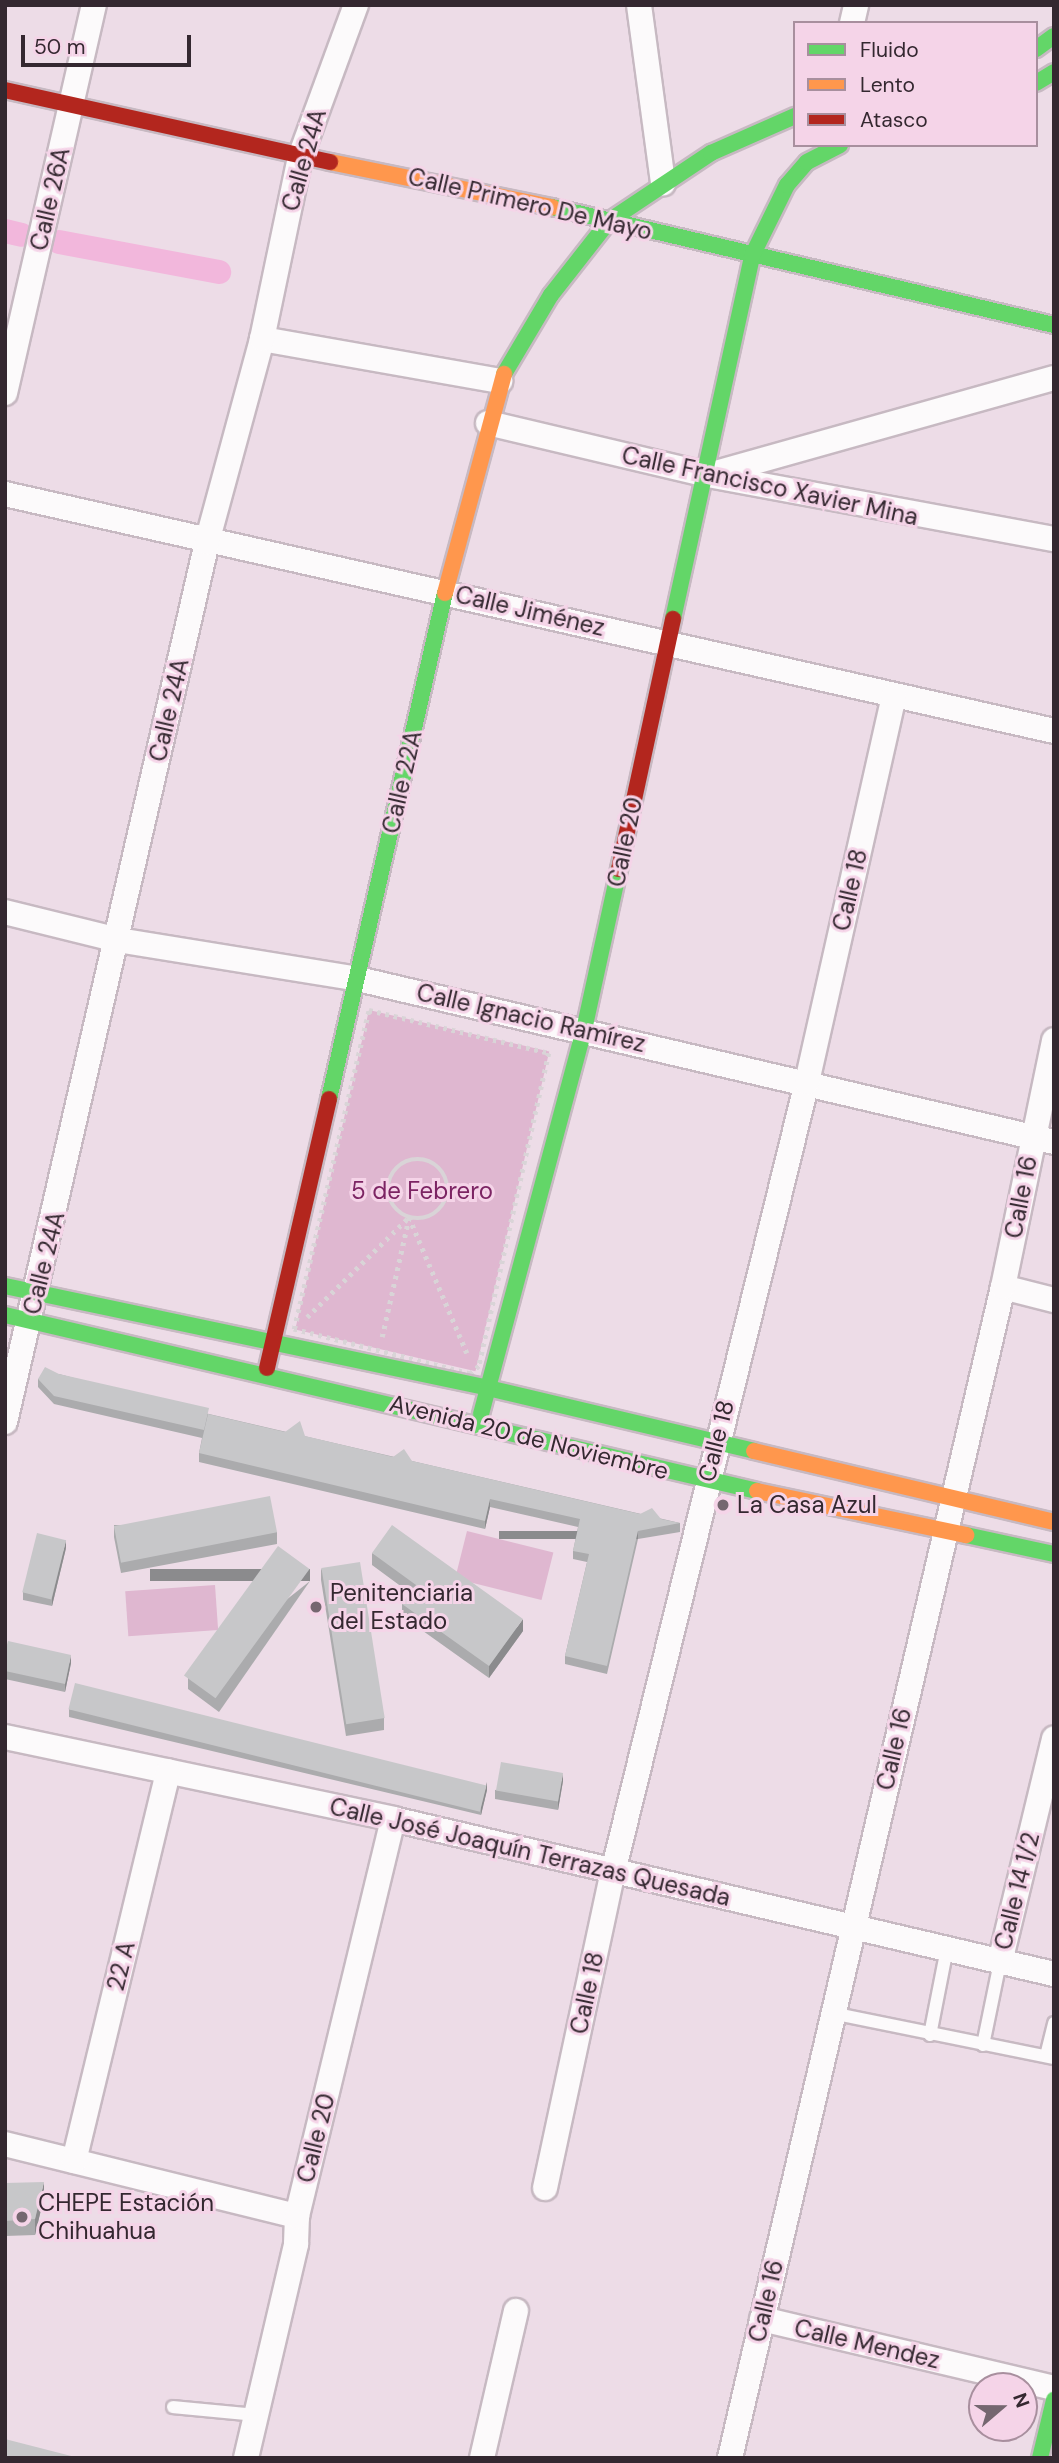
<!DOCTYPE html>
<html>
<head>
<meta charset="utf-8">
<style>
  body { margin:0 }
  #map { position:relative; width:1059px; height:2463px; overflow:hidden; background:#eddce7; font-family:"DM Sans",sans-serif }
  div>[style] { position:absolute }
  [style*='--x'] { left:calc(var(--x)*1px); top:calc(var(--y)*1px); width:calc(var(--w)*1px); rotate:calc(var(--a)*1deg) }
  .green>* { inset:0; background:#dfb7d0; transform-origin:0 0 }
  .canal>* { height:24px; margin:-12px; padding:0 12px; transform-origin:12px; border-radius:12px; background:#f2b7dc }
  .path>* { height:4.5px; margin-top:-2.25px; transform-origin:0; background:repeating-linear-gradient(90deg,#d9d4d7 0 3.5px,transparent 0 8.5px) }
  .path>.ring { margin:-2.25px; padding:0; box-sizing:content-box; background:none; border:4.5px solid #d9d4d7; border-radius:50% }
  .roads { filter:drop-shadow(2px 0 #c7b9c2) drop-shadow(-2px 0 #c7b9c2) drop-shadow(0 2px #c7b9c2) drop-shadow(0 -2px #c7b9c2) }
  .lane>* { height:12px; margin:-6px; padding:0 6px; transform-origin:6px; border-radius:6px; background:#fcfafb }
  .street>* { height:24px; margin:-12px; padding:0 12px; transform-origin:12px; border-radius:12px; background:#fcfafb }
  .fast>* { height:16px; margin:-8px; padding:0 8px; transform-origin:8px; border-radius:8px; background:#63d668 }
  .slow>* { height:16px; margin:-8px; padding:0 8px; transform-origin:8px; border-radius:8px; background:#ff974d }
  .jam>* { height:16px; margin:-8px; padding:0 8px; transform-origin:8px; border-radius:8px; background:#b3261e }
  .wall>* { inset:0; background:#ababad }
  .shaded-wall>* { inset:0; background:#8b8b8d; transform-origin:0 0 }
  .building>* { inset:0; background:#c7c7c9; transform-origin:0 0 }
  .dots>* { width:19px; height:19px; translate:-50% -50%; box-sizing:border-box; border:4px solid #f5d4e8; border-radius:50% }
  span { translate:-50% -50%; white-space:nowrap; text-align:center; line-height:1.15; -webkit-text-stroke:6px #f5d4e8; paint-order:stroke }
  .street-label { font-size:24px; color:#342830 }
  .park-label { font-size:24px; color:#7c2463 }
  .poi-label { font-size:24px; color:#342830 }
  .left { translate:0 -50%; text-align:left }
  .frame { position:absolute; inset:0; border:7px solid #342830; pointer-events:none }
  .legend { position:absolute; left:793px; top:21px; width:245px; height:126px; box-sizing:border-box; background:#f5d4e8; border:2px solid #a88f9e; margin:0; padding:9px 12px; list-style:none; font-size:21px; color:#342830 }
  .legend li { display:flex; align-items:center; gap:14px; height:35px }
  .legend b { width:35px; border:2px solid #a88f9e }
  .north { position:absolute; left:968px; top:2372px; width:70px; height:70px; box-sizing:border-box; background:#f5d4e8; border:2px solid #a88f9e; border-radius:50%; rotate:70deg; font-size:19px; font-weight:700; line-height:28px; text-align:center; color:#342830 }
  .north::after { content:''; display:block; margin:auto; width:24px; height:32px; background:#756770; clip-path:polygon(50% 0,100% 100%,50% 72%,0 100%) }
  .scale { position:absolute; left:21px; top:35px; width:170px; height:32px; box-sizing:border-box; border:4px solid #342830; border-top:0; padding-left:9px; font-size:21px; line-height:24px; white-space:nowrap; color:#342830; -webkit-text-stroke:5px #f5d4e8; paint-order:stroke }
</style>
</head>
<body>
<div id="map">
  <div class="green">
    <div style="left:369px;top:1010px;width:185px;height:328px;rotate:13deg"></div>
    <div style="left:467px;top:1531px;width:89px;height:49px;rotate:14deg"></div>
    <div style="left:215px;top:1585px;width:45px;height:90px;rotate:86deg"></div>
  </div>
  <div class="canal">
    <div style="--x:5;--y:231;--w:17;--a:13"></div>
    <div style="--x:59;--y:242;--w:163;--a:10.6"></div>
  </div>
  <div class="path">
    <div style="--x:369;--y:1010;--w:185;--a:13.4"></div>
    <div style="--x:549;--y:1053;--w:321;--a:102.6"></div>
    <div style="--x:479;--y:1366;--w:12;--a:138"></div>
    <div style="--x:470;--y:1374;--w:182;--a:-165.7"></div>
    <div style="--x:294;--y:1329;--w:328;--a:-76.8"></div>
    <div class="ring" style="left:388px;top:1159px;width:55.5px;height:55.5px"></div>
    <div style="--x:307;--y:1317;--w:141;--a:-44.4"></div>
    <div style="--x:382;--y:1337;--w:123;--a:-77.3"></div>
    <div style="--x:409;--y:1217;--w:148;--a:66.9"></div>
  </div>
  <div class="roads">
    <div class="lane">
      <div style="--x:832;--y:2013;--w:227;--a:11.5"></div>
      <div style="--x:930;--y:2035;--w:89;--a:-78.9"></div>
      <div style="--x:983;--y:2045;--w:85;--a:-78.4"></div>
      <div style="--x:1046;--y:2056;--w:34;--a:-76"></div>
      <div style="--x:173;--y:2407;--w:83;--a:5.5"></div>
    </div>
    <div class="street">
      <div style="--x:639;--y:5;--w:180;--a:82.3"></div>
      <div style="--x:852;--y:23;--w:18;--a:-77"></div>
      <div style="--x:262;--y:339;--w:242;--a:10"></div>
      <div style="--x:5;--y:393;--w:398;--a:-77.1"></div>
      <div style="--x:488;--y:423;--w:226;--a:13.3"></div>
      <div style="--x:708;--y:475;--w:352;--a:10.5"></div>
      <div style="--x:712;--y:474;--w:355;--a:-15.7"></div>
      <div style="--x:5;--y:494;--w:1075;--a:12.73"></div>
      <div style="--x:5;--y:912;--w:116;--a:13.9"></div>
      <div style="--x:118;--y:940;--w:243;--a:9.2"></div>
      <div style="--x:358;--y:979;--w:715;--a:13.18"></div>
      <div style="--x:1003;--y:1287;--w:53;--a:14.3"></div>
      <div style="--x:5;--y:1422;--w:903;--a:-77.07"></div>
      <div style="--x:207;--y:542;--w:210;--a:-74.8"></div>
      <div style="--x:262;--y:339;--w:186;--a:-78.2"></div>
      <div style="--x:300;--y:157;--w:162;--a:-69.8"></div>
      <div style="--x:5;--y:1737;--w:397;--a:11.9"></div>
      <div style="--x:393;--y:1819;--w:679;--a:13.2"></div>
      <div style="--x:1000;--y:1962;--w:230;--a:-76.4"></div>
      <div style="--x:5;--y:2144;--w:301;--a:13.9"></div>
      <div style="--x:74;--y:2161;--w:401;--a:-76.4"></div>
      <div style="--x:545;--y:2188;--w:323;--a:-77.9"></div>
      <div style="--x:613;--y:1872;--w:813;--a:-76.2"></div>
      <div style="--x:807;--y:1082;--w:396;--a:-77.3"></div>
      <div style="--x:762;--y:2319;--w:300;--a:13.3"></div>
      <div style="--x:246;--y:2458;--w:220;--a:-76.8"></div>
      <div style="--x:296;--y:2244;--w:28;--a:-88"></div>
      <div style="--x:297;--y:2216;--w:408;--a:-76.4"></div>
      <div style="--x:482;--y:2458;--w:151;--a:-77"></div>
      <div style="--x:730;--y:2458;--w:1202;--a:-76.88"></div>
      <div style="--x:1003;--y:1287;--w:252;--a:-78.3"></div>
    </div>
    <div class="fast">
      <div style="--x:1036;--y:49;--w:22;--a:-36"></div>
      <div style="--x:1036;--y:83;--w:21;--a:-31"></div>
      <div style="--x:552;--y:207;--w:516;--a:13.23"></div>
      <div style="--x:504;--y:374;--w:92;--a:-59.3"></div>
      <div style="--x:551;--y:295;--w:94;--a:-51.9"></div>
      <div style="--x:609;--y:221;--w:123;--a:-33.7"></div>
      <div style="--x:711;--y:153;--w:92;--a:-23.8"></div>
      <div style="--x:673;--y:619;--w:371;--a:-77.7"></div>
      <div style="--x:752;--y:256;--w:79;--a:-63.8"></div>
      <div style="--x:787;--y:185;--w:30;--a:-49"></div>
      <div style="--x:807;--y:162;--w:37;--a:-27"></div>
      <div style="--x:329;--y:1099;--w:519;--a:-77.09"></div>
      <div style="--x:5;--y:1286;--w:494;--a:11.9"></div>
      <div style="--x:488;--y:1388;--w:273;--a:13.3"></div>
      <div style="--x:5;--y:1315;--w:772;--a:13.17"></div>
      <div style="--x:481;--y:1414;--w:398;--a:-75"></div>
      <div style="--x:584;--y:1030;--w:165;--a:-77.7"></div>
      <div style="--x:966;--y:1535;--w:90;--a:12.2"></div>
      <div style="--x:1040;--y:2458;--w:60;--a:-76.4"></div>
    </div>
    <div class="slow">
      <div style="--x:330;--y:162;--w:227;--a:11.5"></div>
      <div style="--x:445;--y:593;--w:227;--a:-74.9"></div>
      <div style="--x:754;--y:1451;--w:308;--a:13.3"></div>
      <div style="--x:757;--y:1491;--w:214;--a:11.9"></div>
    </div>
    <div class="jam">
      <div style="--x:5;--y:90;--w:333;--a:12.5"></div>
      <div style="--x:619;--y:869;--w:256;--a:-77.8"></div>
      <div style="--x:267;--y:1368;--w:276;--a:-77"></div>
    </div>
  </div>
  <div class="wall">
    <div style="clip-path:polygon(59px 1374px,209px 1414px,680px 1523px,680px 1532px,638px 1539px,607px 1674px,565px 1664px,565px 1656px,587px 1562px,573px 1559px,573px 1551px,578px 1527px,490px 1507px,485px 1529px,199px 1462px,199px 1453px,202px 1438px,54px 1404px,38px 1387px,38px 1379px)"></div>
    <div style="clip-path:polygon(114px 1525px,277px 1532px,277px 1544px,121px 1573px,114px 1537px)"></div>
    <div style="clip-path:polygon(66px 1548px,52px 1606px,23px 1600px,23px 1592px)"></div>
    <div style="clip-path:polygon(372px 1553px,523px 1631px,489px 1678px,402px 1616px,402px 1604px,410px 1593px,372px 1565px)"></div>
    <div style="clip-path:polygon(321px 1568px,384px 1718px,384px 1730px,346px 1736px,321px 1580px)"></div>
    <div style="clip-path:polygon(310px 1581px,219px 1712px,188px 1689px,188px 1678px)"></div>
    <div style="clip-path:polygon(5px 1652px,71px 1663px,65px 1692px,5px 1679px)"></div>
    <div style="clip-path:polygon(69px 1709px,487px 1790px,481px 1815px,69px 1717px)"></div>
    <div style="clip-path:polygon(563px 1781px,558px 1810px,495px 1799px,495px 1790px)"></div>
    <div style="clip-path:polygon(5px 2183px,44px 2197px,35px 2235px,5px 2236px)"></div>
  </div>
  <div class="shaded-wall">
    <div style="clip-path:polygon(490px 1499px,490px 1507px,485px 1529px,485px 1521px)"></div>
    <div style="left:638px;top:1531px;width:8px;height:139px;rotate:90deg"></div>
    <div style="clip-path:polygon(66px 1540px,66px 1548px,52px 1606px,52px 1598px)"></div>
    <div style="left:310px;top:1569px;width:12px;height:160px;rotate:90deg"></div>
    <div style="clip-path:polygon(523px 1619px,523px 1631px,489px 1678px,489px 1666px)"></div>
    <div style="clip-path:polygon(71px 1655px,71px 1663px,65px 1692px,65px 1684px)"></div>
    <div style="clip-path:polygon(563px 1773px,563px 1781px,558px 1810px,558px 1802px)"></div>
    <div style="clip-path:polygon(487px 1782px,487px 1790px,481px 1815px,481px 1807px)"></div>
    <div style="clip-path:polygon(44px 2182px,44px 2197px,35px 2235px,35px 2219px)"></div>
  </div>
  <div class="building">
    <div style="clip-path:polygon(45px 1367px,59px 1374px,209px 1408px,204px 1430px,54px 1396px,38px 1379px)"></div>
    <div style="clip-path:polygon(208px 1414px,285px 1432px,300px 1421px,305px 1436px,393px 1457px,404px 1449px,412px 1461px,640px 1514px,652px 1508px,661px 1519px,680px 1523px,638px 1531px,607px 1666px,565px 1656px,589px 1554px,573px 1551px,580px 1519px,490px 1499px,485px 1521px,199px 1453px)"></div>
    <div style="left:270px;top:1496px;width:37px;height:159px;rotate:79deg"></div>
    <div style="clip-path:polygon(392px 1525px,523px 1619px,489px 1666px,402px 1604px,416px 1585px,372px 1553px)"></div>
    <div style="left:37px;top:1533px;width:30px;height:61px;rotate:14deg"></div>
    <div style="left:278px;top:1546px;width:39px;height:160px;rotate:36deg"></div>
    <div style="left:360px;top:1562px;width:158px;height:39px;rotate:81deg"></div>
    <div style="clip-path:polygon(8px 1641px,71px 1655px,65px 1684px,5px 1671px,5px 1652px)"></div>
    <div style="left:75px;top:1683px;width:424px;height:27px;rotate:14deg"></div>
    <div style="left:501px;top:1762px;width:63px;height:29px;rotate:10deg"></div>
    <div style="clip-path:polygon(44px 2182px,35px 2219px,5px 2221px,5px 2183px)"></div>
    <div style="clip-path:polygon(5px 2439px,79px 2458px,5px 2458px)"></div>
  </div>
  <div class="dots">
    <div style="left:723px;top:1505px;background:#756770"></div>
    <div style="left:316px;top:1607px;background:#756770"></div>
    <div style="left:22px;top:2217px;background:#756770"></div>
  </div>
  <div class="street-label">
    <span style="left:304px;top:160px;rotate:-74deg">Calle 24A</span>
    <span style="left:50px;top:199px;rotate:-77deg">Calle 26A</span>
    <span style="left:530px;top:204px;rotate:13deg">Calle Primero De Mayo</span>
    <span style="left:770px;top:486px;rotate:12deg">Calle Francisco Xavier Mina</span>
    <span style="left:530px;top:611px;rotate:13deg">Calle Jiménez</span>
    <span style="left:169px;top:710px;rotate:-77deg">Calle 24A</span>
    <span style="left:402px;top:782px;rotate:-77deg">Calle 22A</span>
    <span style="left:625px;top:842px;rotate:-78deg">Calle 20</span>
    <span style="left:850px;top:890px;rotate:-77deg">Calle 18</span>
    <span style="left:531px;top:1018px;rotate:13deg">Calle Ignacio Ramírez</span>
    <span style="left:1021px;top:1197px;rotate:-79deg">Calle 16</span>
    <span style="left:44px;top:1263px;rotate:-76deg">Calle 24A</span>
    <span style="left:529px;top:1437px;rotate:14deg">Avenida 20 de Noviembre</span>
    <span style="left:716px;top:1441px;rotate:-76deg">Calle 18</span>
    <span style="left:894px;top:1749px;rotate:-77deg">Calle 16</span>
    <span style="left:530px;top:1852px;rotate:13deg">Calle José Joaquín Terrazas Quesada</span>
    <span style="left:1017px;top:1891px;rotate:-76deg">Calle 14 1/2</span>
    <span style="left:121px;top:1966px;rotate:-76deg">22 A</span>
    <span style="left:587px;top:1993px;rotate:-78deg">Calle 18</span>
    <span style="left:316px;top:2138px;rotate:-76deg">Calle 20</span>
    <span style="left:766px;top:2301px;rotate:-77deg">Calle 16</span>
    <span style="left:867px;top:2344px;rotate:13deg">Calle Mendez</span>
  </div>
  <div class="park-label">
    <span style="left:422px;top:1191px">5 de Febrero</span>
  </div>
  <div class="poi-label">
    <span class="left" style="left:737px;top:1505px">La Casa Azul</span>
    <span class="left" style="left:330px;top:1607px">Penitenciaria<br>del Estado</span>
    <span class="left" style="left:38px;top:2217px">CHEPE Estación<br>Chihuahua</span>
  </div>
  <div class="frame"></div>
  <ul class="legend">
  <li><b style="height:9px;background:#63d668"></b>Fluido</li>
  <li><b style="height:9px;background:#ff974d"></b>Lento</li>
  <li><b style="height:9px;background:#b3261e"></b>Atasco</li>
  </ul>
  <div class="north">N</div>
  <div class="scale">50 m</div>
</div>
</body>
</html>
